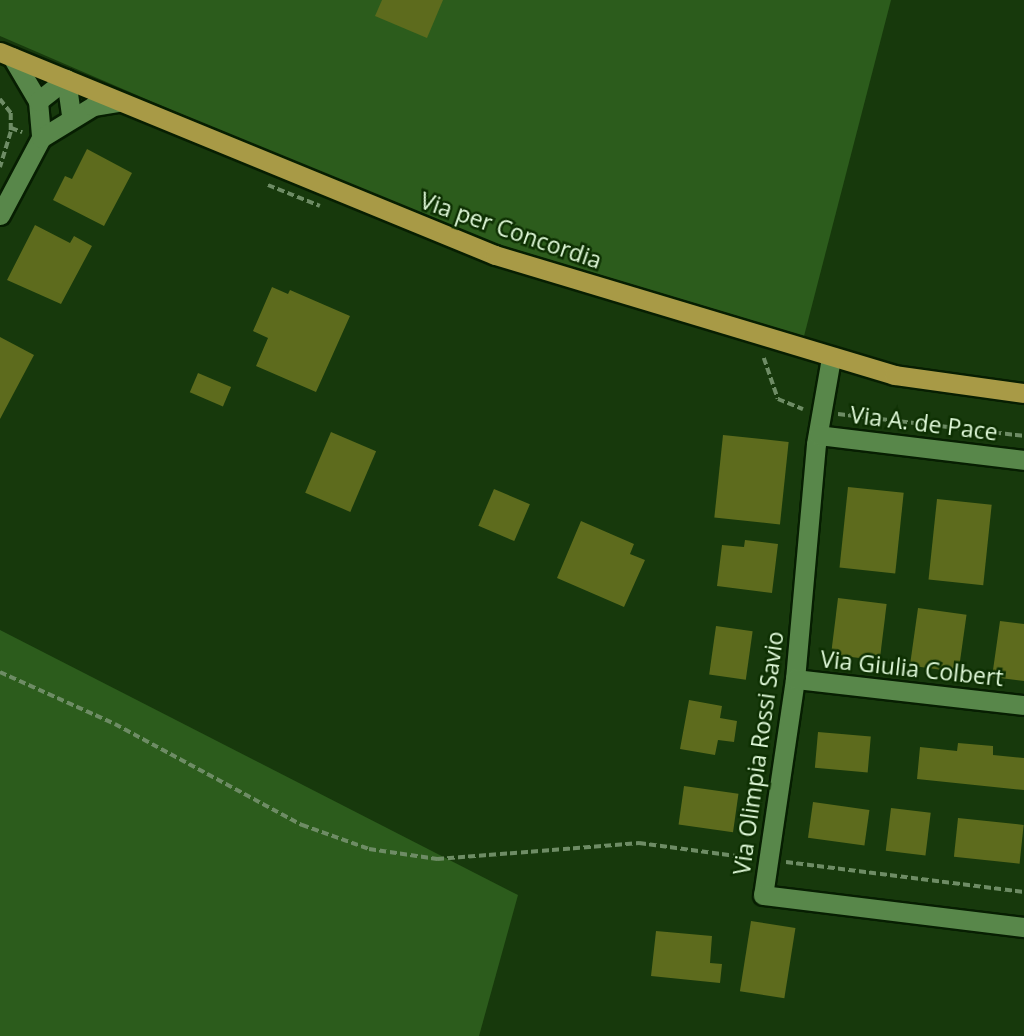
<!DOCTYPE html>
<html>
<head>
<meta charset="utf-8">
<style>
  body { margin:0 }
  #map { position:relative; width:1024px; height:1036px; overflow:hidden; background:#17390c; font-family:"Open Sans",sans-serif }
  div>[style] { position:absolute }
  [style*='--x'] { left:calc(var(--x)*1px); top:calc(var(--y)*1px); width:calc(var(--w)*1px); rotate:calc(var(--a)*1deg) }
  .green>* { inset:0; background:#2c5c1c }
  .building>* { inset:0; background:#5d6b1d; transform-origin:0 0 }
  .path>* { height:3.5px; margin-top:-1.75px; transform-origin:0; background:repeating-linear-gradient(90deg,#6e8c65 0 7px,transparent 0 10.5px) }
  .roads { filter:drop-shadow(2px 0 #071e02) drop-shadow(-2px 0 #071e02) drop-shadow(0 2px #071e02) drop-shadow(0 -2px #071e02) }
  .minor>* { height:19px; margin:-9.5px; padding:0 9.5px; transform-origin:9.5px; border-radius:9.5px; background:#58874a }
  .primary>* { height:19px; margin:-9.5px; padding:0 9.5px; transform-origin:9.5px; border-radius:9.5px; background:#a89a46 }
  span { translate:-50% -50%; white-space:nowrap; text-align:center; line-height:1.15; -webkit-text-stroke:5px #0d2f02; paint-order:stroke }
  .street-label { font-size:23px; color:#e1fada }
</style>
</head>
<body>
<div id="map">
  <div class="green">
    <div style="clip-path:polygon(0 0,891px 0,803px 340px,488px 242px,176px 112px,0 36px)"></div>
    <div style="clip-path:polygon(0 630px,518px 895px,479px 1036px,0 1036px)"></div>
  </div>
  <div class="building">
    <div style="clip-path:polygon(382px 0,443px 0,427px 38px,375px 16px)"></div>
    <div style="clip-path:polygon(87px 149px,132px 173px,104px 226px,53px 200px,65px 176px,72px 179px)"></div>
    <div style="clip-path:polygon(35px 225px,70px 243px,74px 236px,92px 246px,61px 304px,7px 280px)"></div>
    <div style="clip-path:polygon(272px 287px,288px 294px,290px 290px,350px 316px,316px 392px,256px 366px,268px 338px,253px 331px)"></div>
    <div style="clip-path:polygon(0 337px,34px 355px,0 419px)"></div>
    <div style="left:198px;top:373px;width:36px;height:21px;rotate:23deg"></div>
    <div style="left:331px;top:432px;width:49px;height:66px;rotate:23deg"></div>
    <div style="left:723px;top:435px;width:66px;height:83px;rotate:6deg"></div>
    <div style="left:848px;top:487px;width:56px;height:81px;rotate:6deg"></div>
    <div style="left:494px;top:489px;width:39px;height:40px;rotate:23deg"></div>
    <div style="left:937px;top:499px;width:55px;height:81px;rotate:6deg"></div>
    <div style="clip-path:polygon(581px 521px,634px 544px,630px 554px,645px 560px,624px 607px,557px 578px)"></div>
    <div style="clip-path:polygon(745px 540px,778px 544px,772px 593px,717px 586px,722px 545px,744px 547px)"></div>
    <div style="left:838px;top:598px;width:49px;height:57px;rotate:7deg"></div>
    <div style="left:918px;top:608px;width:49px;height:58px;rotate:8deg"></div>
    <div style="clip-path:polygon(1000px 621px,1024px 624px,1024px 681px,992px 677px)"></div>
    <div style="left:716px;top:626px;width:37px;height:49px;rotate:8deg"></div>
    <div style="clip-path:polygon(689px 700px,722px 706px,720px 718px,737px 721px,734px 742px,718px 740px,715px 755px,680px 749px)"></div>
    <div style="left:818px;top:732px;width:53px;height:36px;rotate:5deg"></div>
    <div style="clip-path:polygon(958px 743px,993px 746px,993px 755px,1024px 758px,1024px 790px,917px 779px,920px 747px,957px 751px)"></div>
    <div style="left:684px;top:786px;width:55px;height:39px;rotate:8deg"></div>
    <div style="left:813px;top:802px;width:57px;height:36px;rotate:8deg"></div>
    <div style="left:891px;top:808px;width:40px;height:43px;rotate:7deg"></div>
    <div style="left:958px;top:818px;width:66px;height:39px;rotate:6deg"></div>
    <div style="left:751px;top:921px;width:45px;height:71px;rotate:9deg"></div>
    <div style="clip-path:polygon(656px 931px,712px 936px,710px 963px,722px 964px,720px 983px,651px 976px)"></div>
  </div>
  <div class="path">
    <div style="--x:0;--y:99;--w:18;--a:52"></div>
    <div style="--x:11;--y:113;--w:19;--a:90"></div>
    <div style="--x:11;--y:132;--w:37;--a:107"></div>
    <div style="--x:11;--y:128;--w:12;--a:20"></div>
    <div style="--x:268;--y:185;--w:56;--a:22"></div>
    <div style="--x:764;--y:358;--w:43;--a:71.1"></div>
    <div style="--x:778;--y:399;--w:27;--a:22"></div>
    <div style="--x:838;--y:414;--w:187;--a:6.7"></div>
    <div style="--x:0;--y:672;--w:126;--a:24.3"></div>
    <div style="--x:115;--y:724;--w:213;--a:28.4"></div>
    <div style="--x:302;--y:825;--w:71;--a:19.7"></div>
    <div style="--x:369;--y:849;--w:69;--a:8.4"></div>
    <div style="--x:437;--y:859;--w:203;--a:-4.5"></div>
    <div style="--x:639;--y:843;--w:113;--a:7.6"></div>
    <div style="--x:786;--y:862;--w:240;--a:7.2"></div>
  </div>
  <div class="roads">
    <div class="minor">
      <div style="--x:12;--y:57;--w:51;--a:59.4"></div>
      <div style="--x:38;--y:101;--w:37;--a:85"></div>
      <div style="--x:38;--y:101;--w:36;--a:-38"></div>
      <div style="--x:66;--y:79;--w:37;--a:82"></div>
      <div style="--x:0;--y:215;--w:87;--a:-62"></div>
      <div style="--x:41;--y:138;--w:61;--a:-31.6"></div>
      <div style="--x:93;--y:106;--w:26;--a:-9"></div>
      <div style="--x:831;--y:358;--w:87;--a:99.9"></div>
      <div style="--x:816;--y:444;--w:236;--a:95.1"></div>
      <div style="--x:795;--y:679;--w:218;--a:98.4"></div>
      <div style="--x:763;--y:895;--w:263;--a:7"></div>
      <div style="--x:818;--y:435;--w:208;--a:6.9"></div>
      <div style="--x:795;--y:679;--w:230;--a:6.5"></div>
    </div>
    <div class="primary">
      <div style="--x:0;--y:52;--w:535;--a:22.3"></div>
      <div style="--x:495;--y:255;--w:417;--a:16.7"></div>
      <div style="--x:894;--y:375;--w:131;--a:7.9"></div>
    </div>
  </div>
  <div class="street-label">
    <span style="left:511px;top:230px;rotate:19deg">Via per Concordia</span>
    <span style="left:924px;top:423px;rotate:7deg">Via A. de Pace</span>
    <span style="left:912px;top:668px;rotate:6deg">Via Giulia Colbert</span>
    <span style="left:758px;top:753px;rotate:-82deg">Via Olimpia Rossi Savio</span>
  </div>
</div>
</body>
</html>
